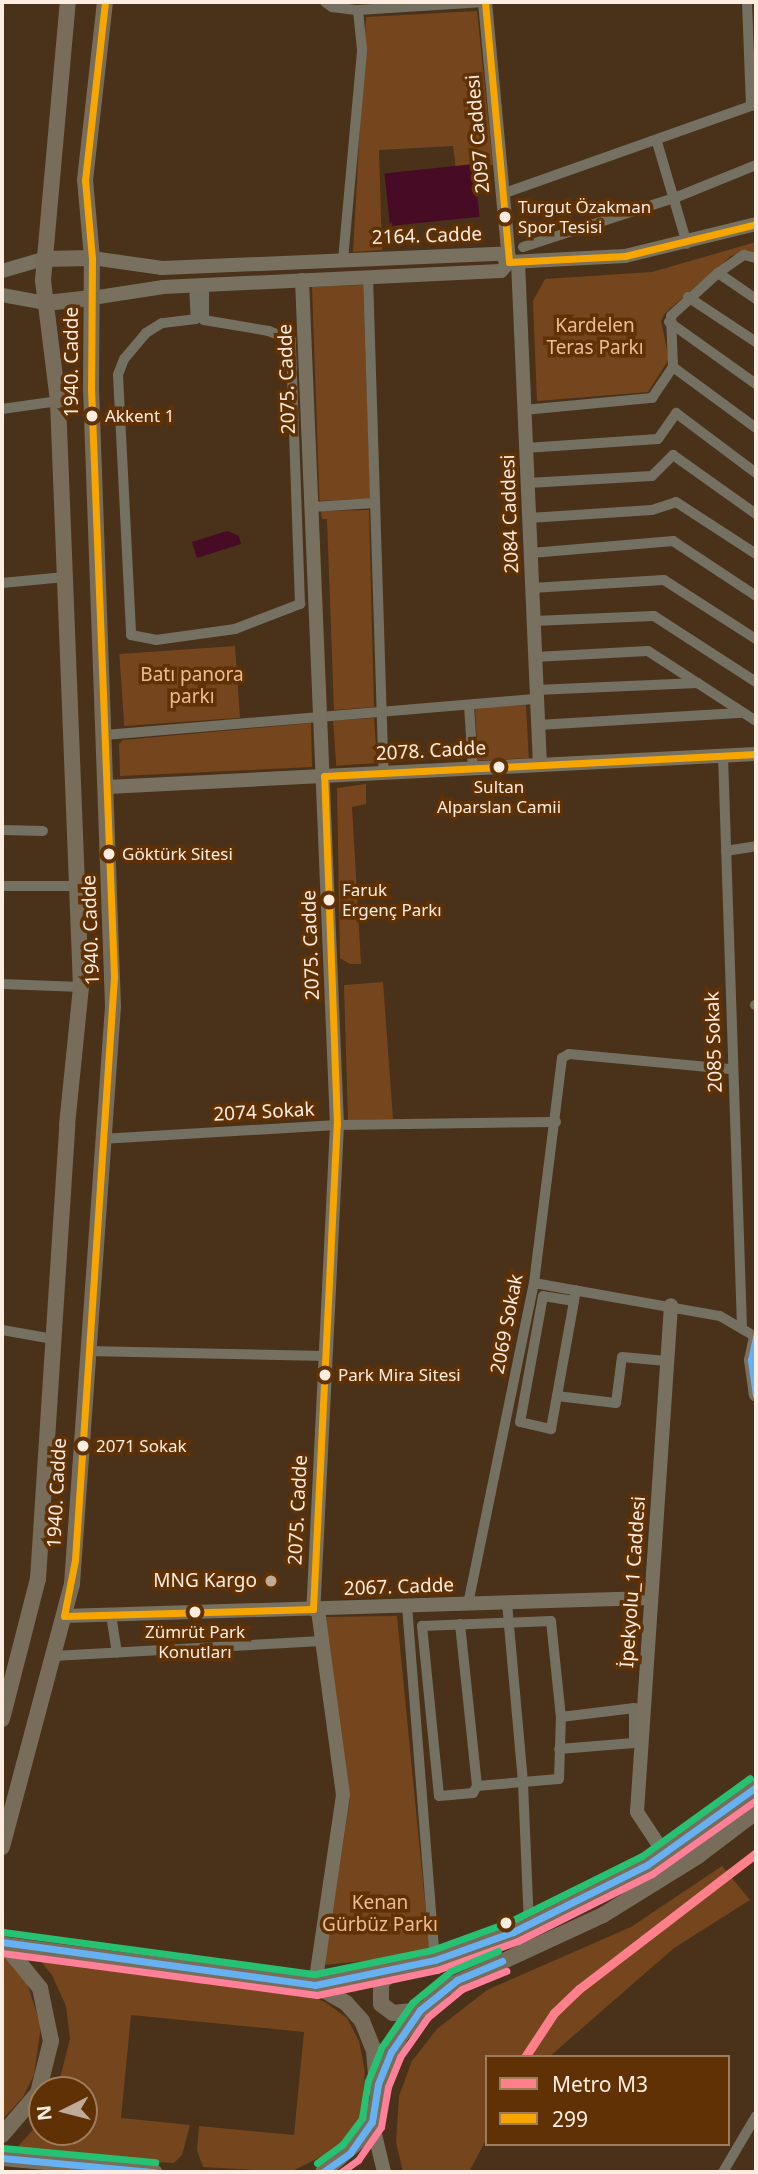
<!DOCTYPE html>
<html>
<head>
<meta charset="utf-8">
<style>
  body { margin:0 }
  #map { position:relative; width:758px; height:2174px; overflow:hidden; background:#4a3119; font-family:"Noto Sans",sans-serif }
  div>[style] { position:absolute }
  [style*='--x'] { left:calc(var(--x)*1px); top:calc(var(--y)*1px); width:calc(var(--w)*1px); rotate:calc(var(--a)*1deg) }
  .green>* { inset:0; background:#75461e; transform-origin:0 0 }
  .water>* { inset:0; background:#470b25; transform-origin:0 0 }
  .street>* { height:10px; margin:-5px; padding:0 5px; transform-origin:5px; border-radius:5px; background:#747062 }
  .secondary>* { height:14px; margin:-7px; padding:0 7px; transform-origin:7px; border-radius:7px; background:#787160 }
  .primary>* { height:16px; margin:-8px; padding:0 8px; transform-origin:8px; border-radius:8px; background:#786d5a }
  .bus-1>* { height:7px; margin:-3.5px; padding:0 3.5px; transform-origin:3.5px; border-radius:3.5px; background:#f7a600 }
  .bus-2>* { height:7px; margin:-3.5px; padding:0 3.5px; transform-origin:3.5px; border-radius:3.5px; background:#66b1f2 }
  .bus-3>* { height:7px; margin:-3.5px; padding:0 3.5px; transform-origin:3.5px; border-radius:3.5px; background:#ff8098 }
  .bus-4>* { height:7px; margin:-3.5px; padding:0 3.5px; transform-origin:3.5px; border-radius:3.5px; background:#26c172 }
  .metro-1>* { height:9px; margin:-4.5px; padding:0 4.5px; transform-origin:4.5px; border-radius:4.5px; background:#ff808a }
  .dots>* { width:19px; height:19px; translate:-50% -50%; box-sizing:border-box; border:4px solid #5f3104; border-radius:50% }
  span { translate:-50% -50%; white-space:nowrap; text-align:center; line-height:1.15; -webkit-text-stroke:7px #5f3104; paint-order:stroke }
  .bus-label { font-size:17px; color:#ffede1 }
  .left { translate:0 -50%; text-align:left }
  .street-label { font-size:19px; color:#ffede1 }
  .park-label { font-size:19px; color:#eebb96 }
  .poi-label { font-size:19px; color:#ffede1 }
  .right { translate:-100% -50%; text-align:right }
  .frame { position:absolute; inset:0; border:4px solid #ffede1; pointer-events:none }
  .legend { position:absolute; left:485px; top:2055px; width:245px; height:91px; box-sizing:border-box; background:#5f3104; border:2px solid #9f7c5c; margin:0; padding:9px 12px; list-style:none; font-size:21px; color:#ffede1 }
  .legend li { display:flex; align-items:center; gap:14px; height:35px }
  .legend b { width:35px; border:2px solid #9f7c5c }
  .north { position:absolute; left:28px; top:2076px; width:70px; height:70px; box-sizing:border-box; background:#5f3104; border:2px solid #9f7c5c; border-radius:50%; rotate:264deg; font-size:19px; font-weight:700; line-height:28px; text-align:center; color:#ffede1 }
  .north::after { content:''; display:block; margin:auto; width:24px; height:32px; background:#c0ab9b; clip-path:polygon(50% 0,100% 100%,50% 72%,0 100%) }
</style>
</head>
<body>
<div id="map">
  <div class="green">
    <div style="clip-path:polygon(477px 11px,493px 165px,456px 169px,453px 146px,379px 150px,382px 250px,353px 252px,366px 17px)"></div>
    <div style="clip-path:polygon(756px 242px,756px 256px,749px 251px,731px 256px,665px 313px,661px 321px,669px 359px,648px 392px,537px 401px,533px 301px,545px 279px,652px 272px)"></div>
    <div style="left:363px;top:285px;width:214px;height:51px;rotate:88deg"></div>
    <div style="clip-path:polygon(369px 510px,374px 707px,334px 710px,327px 519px,322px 519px,321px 511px)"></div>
    <div style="left:235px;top:646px;width:72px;height:116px;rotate:86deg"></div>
    <div style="left:526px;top:705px;width:53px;height:51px;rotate:87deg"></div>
    <div style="left:374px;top:718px;width:45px;height:41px;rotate:86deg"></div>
    <div style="clip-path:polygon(311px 723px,312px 767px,120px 776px,119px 744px,123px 740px)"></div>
    <div style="clip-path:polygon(366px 784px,366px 804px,352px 807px,361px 964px,350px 964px,340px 958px,337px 788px)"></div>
    <div style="clip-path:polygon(383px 982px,393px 1119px,348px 1120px,344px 985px)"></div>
    <div style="clip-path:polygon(397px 1616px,430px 1954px,324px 1965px,350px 1799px,325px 1617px)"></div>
    <div style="clip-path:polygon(722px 1866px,750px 1900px,674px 1948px,549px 2057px,487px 2057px,487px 2138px,469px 2172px,403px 2172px,396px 2142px,399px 2096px,412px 2061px,437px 2029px,487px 1990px,631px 1927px)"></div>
    <div style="clip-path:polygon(2px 1951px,25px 1977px,41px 2026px,34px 2075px,23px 2097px,2px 2120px)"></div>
    <div style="clip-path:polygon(38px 1958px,304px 1993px,325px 2002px,347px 2018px,359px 2041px,365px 2072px,361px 2116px,335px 2150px,290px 2172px,203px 2167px,197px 2150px,199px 2126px,294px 2135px,304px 2032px,131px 2015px,121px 2118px,190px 2125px,182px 2155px,174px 2163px,11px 2154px,42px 2120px,42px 2132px,84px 2132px,84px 2090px,57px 2090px,70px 2039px,66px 2006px,52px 1975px)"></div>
  </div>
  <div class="water">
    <div style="left:474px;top:164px;width:53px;height:90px;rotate:84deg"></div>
    <div style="clip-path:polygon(227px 531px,239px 536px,241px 544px,197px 558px,192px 542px)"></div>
  </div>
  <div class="street">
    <div style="--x:325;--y:2;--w:9;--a:36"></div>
    <div style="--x:332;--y:7;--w:26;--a:7"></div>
    <div style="--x:358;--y:10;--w:127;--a:-3.6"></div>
    <div style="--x:747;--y:2;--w:104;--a:87.8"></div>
    <div style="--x:657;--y:142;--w:106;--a:73.6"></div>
    <div style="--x:502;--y:194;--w:269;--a:-19.5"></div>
    <div style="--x:523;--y:247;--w:162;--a:-18"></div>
    <div style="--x:677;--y:197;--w:85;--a:-22.1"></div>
    <div style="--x:343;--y:260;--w:211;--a:-84.8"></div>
    <div style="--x:362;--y:50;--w:40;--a:-95.7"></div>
    <div style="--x:718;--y:273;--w:46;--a:34.4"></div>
    <div style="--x:368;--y:277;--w:496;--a:88.2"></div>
    <div style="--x:194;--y:285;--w:34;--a:87"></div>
    <div style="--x:196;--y:319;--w:34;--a:173"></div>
    <div style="--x:162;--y:323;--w:19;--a:148"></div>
    <div style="--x:146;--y:333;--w:34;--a:130"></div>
    <div style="--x:124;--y:359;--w:17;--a:111"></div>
    <div style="--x:118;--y:375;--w:260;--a:87.1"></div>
    <div style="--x:131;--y:635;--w:25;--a:11"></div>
    <div style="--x:156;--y:640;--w:80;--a:-7.9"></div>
    <div style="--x:235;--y:629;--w:70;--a:-21"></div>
    <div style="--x:300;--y:604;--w:264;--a:-92"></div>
    <div style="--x:291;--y:340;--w:24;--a:-158"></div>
    <div style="--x:269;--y:331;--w:66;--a:-170.4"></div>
    <div style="--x:204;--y:320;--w:36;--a:-90"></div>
    <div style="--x:688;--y:297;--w:82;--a:33.5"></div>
    <div style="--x:669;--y:322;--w:107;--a:35.5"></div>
    <div style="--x:673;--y:367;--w:103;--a:36.3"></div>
    <div style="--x:2;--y:409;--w:57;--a:-8.1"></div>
    <div style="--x:524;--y:410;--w:129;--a:-5.4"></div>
    <div style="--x:652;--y:398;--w:37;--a:-56"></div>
    <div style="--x:673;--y:367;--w:51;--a:-92.2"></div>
    <div style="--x:671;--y:316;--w:64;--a:-42.5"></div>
    <div style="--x:718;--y:273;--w:32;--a:-35"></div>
    <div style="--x:744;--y:255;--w:12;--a:14"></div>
    <div style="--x:526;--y:448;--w:132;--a:-3.9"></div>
    <div style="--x:658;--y:439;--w:32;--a:-55"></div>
    <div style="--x:676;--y:413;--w:100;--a:36.9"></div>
    <div style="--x:528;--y:483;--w:124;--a:-3.2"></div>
    <div style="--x:652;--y:476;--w:30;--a:-45"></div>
    <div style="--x:673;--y:455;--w:102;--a:35.4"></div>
    <div style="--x:312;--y:507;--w:62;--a:-3.7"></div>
    <div style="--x:529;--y:518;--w:123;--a:-3.7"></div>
    <div style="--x:652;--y:510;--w:25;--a:-18"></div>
    <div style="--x:676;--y:502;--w:95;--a:33"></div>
    <div style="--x:531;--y:553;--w:143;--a:-4.8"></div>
    <div style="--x:673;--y:541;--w:100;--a:33.5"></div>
    <div style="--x:2;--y:583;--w:63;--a:-5.4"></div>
    <div style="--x:532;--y:588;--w:132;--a:-3.5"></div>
    <div style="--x:664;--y:580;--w:109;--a:32.7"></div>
    <div style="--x:533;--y:621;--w:121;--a:-2.4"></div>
    <div style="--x:654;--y:616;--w:121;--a:32.9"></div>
    <div style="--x:535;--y:657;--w:113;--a:-3"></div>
    <div style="--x:648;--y:651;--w:129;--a:32.9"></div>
    <div style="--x:536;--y:690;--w:162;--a:-2.5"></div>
    <div style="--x:469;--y:705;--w:63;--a:86.4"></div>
    <div style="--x:538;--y:725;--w:205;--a:-3.4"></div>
    <div style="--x:105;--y:735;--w:433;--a:-4.8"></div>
    <div style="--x:723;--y:755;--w:572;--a:88.1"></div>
    <div style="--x:2;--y:830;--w:41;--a:1.4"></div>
    <div style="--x:726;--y:851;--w:30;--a:-9"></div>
    <div style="--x:2;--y:886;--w:76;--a:0"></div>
    <div style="--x:2;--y:984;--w:79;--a:2.2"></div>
    <div style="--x:755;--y:1005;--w:1;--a:0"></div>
    <div style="--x:101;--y:1139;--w:236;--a:-3.4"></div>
    <div style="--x:337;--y:1125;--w:219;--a:-0.8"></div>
    <div style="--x:534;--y:1283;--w:189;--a:10.1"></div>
    <div style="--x:720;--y:1316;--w:42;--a:30.3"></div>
    <div style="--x:574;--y:1301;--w:31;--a:-171"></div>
    <div style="--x:543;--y:1296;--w:128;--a:100.3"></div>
    <div style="--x:520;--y:1422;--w:32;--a:13"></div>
    <div style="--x:551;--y:1429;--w:130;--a:-79.8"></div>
    <div style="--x:574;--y:1301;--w:11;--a:-80"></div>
    <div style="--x:2;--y:1330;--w:52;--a:10"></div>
    <div style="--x:86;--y:1351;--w:240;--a:1.2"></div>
    <div style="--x:557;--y:1396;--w:59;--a:6.8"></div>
    <div style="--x:616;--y:1403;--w:46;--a:-82.6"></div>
    <div style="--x:622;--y:1357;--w:45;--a:5.1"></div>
    <div style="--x:507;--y:1603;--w:181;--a:84.9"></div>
    <div style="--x:523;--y:1783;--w:142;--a:87.6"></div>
    <div style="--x:468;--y:1604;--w:328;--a:-78.4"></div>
    <div style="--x:534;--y:1283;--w:227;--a:-82.9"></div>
    <div style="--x:562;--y:1058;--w:8;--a:-30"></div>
    <div style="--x:569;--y:1054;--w:164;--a:5.3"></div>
    <div style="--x:407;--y:1606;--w:355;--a:85.5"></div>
    <div style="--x:111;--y:1615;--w:38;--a:81"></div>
    <div style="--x:460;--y:1624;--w:163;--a:84"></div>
    <div style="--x:477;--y:1786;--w:82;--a:-4.9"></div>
    <div style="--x:559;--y:1779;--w:62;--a:-88.2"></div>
    <div style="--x:54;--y:1656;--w:268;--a:-3.2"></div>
    <div style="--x:477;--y:1786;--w:8;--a:120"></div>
    <div style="--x:473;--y:1793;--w:34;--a:175"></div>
    <div style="--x:439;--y:1796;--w:171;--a:-95.7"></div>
    <div style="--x:422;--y:1626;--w:129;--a:-2.2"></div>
    <div style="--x:551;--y:1621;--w:97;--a:84.1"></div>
    <div style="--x:561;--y:1717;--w:74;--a:-7"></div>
    <div style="--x:634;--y:1708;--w:35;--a:90"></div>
    <div style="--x:634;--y:1743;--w:75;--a:175.4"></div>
    <div style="--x:723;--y:2172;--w:65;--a:-59.5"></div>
  </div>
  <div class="secondary">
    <div style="--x:485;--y:2;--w:261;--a:84.7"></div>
    <div style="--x:92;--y:258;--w:71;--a:8.1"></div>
    <div style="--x:162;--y:268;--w:338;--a:-2.4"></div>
    <div style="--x:500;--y:254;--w:12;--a:42"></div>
    <div style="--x:510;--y:262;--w:115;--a:-3"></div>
    <div style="--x:625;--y:256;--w:135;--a:-13.7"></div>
    <div style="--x:518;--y:262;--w:503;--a:87.5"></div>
    <div style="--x:2;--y:271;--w:43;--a:-16.3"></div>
    <div style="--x:302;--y:280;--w:846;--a:87.63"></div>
    <div style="--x:337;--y:1125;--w:485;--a:92.8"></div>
    <div style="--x:2;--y:295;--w:45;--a:10.3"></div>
    <div style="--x:92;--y:298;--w:72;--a:-8.8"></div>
    <div style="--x:163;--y:287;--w:338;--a:-2.7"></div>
    <div style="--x:501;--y:271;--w:12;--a:-48"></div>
    <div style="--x:107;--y:787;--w:650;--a:-2.91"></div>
    <div style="--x:756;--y:1337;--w:24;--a:102"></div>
    <div style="--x:751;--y:1360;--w:35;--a:82"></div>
    <div style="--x:64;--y:1616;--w:587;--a:-1.76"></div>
    <div style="--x:664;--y:1853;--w:49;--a:-123.4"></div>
    <div style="--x:637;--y:1812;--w:508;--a:-86.16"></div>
    <div style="--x:315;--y:1985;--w:192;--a:-81.6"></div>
    <div style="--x:343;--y:1795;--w:188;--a:-97.7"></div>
    <div style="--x:372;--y:2122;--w:51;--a:76.5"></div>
  </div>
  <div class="primary">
    <div style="--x:43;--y:259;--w:49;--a:-1.2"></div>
    <div style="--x:46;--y:303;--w:46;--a:-6.2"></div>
    <div style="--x:2;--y:1719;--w:145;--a:-75.6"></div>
    <div style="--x:38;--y:1579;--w:455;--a:-86.3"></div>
    <div style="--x:67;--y:1125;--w:139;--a:-84.2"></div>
    <div style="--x:81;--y:987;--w:586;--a:-92.25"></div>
    <div style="--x:58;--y:401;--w:122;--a:-97.1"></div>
    <div style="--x:43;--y:280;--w:279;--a:-84.9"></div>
    <div style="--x:2;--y:1847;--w:272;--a:-75.1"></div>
    <div style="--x:72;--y:1584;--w:579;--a:-85.94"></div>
    <div style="--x:113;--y:1006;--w:618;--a:-92.04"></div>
    <div style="--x:91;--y:388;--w:130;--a:-89.6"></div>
    <div style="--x:92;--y:258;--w:78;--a:-95.1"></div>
    <div style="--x:85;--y:180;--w:179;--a:-83.6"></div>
    <div style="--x:6;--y:1945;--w:312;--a:7.4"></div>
    <div style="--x:315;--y:1985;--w:36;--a:30"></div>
    <div style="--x:346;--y:2003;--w:24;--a:48"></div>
    <div style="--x:362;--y:2021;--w:32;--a:68"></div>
    <div style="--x:374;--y:2051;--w:47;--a:85.1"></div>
    <div style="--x:378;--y:2098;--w:25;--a:104"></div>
    <div style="--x:372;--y:2122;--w:20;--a:123"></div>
    <div style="--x:361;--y:2139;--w:50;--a:139"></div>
    <div style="--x:396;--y:1968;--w:21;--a:135"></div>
    <div style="--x:381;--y:1983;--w:21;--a:90"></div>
    <div style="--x:381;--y:2004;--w:15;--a:37"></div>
    <div style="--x:393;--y:2013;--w:27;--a:-6"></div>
    <div style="--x:315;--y:1985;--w:123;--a:-11.8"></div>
    <div style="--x:435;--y:1960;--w:83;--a:-19.7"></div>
    <div style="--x:513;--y:1932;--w:150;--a:-26.6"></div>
    <div style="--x:647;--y:1865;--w:134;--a:-35.6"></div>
    <div style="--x:379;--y:2082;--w:52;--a:-64.9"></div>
    <div style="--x:401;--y:2035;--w:64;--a:-46.9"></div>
    <div style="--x:445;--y:1988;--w:174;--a:-24.8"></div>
    <div style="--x:603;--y:1915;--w:112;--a:-31.8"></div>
    <div style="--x:698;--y:1856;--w:73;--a:-37.2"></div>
    <div style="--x:2;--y:2135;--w:55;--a:-49.4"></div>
    <div style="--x:38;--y:2093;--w:54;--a:-76"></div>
    <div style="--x:51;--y:2041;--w:54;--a:-101.7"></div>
    <div style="--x:40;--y:1988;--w:57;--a:-129.3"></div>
    <div style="--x:2;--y:2158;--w:153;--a:5.3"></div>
  </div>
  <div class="bus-1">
    <div style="--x:105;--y:2;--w:179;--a:96.4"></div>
    <div style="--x:85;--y:180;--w:78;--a:84.9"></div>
    <div style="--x:92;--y:258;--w:130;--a:90.4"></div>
    <div style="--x:91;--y:388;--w:589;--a:87.76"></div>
    <div style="--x:114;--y:977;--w:584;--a:93.83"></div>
    <div style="--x:75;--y:1560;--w:57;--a:101.1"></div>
    <div style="--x:64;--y:1616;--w:249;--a:-1.6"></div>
    <div style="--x:313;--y:1609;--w:485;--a:-87.2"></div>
    <div style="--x:337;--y:1125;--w:349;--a:-92.1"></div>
    <div style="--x:324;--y:776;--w:433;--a:-2.9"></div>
    <div style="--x:485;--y:2;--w:261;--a:84.7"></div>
    <div style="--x:509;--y:262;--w:116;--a:-3"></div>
    <div style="--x:625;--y:256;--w:135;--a:-13.7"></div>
  </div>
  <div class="bus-2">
    <div style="--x:756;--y:1337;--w:24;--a:102"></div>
    <div style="--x:751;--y:1360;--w:35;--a:82"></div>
    <div style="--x:2;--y:1942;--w:316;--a:7.8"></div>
    <div style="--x:315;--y:1985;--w:123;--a:-11.8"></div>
    <div style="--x:435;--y:1960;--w:83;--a:-19.7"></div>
    <div style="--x:513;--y:1932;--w:150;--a:-26.6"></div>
    <div style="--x:647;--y:1865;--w:134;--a:-35.6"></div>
    <div style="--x:2;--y:2158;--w:153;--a:5.3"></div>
    <div style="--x:323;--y:2172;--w:33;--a:-35"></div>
    <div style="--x:350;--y:2153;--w:38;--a:-55"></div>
    <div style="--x:372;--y:2122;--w:38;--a:-81"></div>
    <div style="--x:378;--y:2084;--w:35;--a:-68"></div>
    <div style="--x:391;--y:2052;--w:51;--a:-55.4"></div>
    <div style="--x:420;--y:2010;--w:48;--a:-39"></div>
    <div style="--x:457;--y:1980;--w:49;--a:-22.9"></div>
  </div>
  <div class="bus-3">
    <div style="--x:2;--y:1953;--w:318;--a:7.6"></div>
    <div style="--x:317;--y:1995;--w:123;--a:-11.8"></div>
    <div style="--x:437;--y:1970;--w:86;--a:-19.7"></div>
    <div style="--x:518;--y:1941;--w:150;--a:-26.6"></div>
    <div style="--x:652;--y:1874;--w:128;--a:-35.4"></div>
    <div style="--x:341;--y:2172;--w:21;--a:-35"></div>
    <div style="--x:358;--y:2160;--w:40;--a:-55.1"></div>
    <div style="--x:381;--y:2127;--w:41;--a:-80.1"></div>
    <div style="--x:388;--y:2087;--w:32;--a:-68"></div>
    <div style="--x:400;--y:2057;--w:49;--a:-55"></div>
    <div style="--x:428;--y:2017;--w:44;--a:-39.5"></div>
    <div style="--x:462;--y:1989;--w:48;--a:-22.2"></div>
  </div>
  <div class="bus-4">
    <div style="--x:3;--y:1932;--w:315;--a:7.7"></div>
    <div style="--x:315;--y:1974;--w:119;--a:-11.6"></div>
    <div style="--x:432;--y:1950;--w:82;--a:-20"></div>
    <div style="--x:509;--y:1922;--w:148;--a:-26.4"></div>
    <div style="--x:642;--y:1856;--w:133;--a:-35.8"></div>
    <div style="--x:3;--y:2148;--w:153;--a:5.3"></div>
    <div style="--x:317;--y:2163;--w:31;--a:-36"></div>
    <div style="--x:342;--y:2145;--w:34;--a:-53"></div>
    <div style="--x:362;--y:2118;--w:37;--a:-81"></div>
    <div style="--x:368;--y:2081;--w:35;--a:-68"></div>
    <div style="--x:381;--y:2048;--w:55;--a:-55.4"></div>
    <div style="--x:412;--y:2003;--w:50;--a:-39.4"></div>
    <div style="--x:451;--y:1971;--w:51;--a:-23.1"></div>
  </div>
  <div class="metro-1">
    <div style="--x:525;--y:2057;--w:53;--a:-56.6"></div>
    <div style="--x:554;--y:2013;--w:35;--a:-44"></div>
    <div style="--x:579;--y:1989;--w:223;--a:-37.5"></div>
  </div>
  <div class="dots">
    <div style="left:505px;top:217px;background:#ffede1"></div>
    <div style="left:92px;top:416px;background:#ffede1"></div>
    <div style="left:499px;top:767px;background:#ffede1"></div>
    <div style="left:109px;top:854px;background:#ffede1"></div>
    <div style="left:329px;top:900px;background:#ffede1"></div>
    <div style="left:325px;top:1375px;background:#ffede1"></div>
    <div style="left:83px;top:1446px;background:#ffede1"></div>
    <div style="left:271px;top:1581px;background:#c0ab9b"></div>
    <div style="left:195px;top:1612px;background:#ffede1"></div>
    <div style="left:506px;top:1923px;background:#ffede1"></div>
  </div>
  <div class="bus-label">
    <span class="left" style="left:518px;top:217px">Turgut Özakman<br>Spor Tesisi</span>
    <span class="left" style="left:105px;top:416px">Akkent 1</span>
    <span style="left:499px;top:797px">Sultan<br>Alparslan Camii</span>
    <span class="left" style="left:122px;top:854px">Göktürk Sitesi</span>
    <span class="left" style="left:342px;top:900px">Faruk<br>Ergenç Parkı</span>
    <span class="left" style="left:338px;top:1375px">Park Mira Sitesi</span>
    <span class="left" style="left:96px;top:1446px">2071 Sokak</span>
    <span style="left:195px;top:1642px">Zümrüt Park<br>Konutları</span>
  </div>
  <div class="street-label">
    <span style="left:478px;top:134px;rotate:-95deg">2097 Caddesi</span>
    <span style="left:427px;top:236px;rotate:-2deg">2164. Cadde</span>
    <span style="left:72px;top:362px;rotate:-90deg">1940. Cadde</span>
    <span style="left:287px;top:379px;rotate:-92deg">2075. Cadde</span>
    <span style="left:510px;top:514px;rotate:-92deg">2084 Caddesi</span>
    <span style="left:431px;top:751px;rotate:-3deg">2078. Cadde</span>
    <span style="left:91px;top:930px;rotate:-92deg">1940. Cadde</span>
    <span style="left:311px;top:945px;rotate:-92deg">2075. Cadde</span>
    <span style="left:714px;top:1042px;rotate:-92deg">2085 Sokak</span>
    <span style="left:264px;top:1112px;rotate:-3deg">2074 Sokak</span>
    <span style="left:507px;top:1324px;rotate:-79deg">2069 Sokak</span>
    <span style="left:57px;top:1493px;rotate:-87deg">1940. Cadde</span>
    <span style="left:298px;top:1510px;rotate:-87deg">2075. Cadde</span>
    <span style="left:633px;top:1582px;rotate:-86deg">İpekyolu_1 Caddesi</span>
    <span style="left:399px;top:1587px;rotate:-2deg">2067. Cadde</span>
  </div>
  <div class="park-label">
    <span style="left:595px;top:337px">Kardelen<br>Teras Parkı</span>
    <span style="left:192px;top:686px">Batı panora<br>parkı</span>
    <span style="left:380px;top:1914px">Kenan<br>Gürbüz Parkı</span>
  </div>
  <div class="poi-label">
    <span class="right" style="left:257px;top:1581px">MNG Kargo</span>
  </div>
  <div class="frame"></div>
  <ul class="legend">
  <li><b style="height:9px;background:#ff808a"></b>Metro M3</li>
  <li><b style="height:9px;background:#f7a600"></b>299</li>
  </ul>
  <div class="north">N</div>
</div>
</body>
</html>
